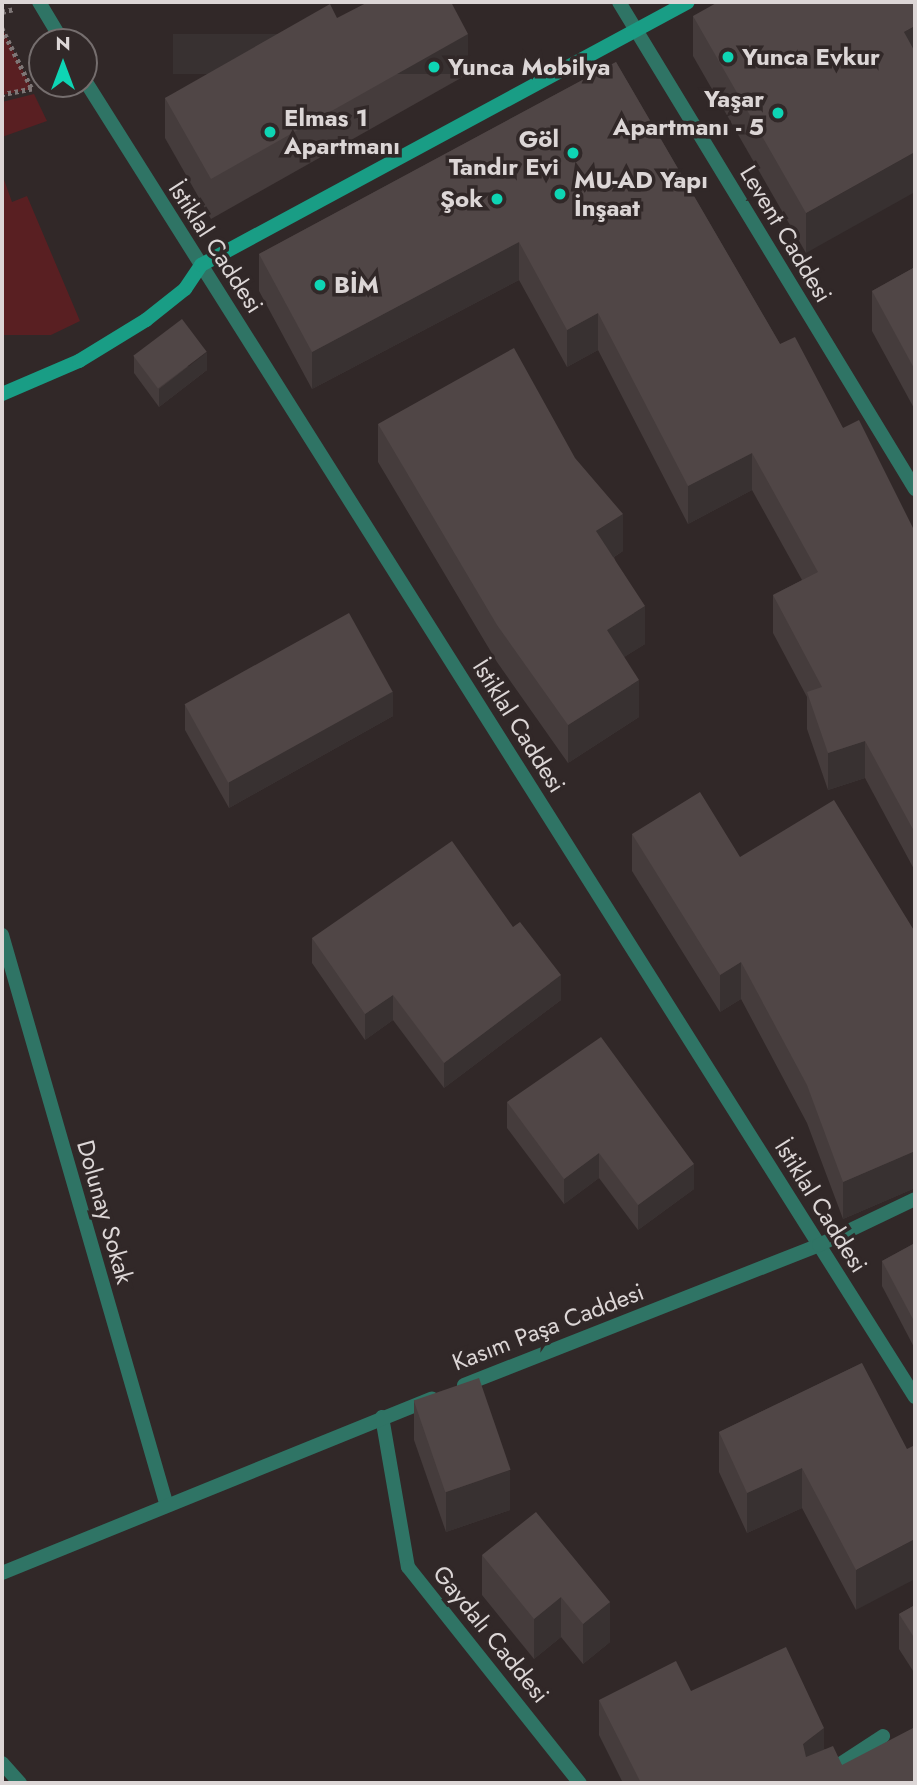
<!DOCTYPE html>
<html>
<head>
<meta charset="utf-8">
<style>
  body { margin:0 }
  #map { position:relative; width:917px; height:1785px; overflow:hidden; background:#312828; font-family:Jost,sans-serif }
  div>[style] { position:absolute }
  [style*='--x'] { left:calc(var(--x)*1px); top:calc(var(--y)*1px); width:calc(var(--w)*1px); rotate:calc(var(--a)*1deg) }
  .green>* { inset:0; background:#591f22 }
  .path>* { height:4.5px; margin-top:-2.25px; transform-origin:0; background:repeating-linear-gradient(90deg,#7e7676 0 3.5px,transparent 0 7px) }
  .street>* { height:14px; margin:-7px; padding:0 7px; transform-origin:7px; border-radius:7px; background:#2f7465 }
  .secondary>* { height:14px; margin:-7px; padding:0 7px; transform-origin:7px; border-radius:7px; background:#199d85 }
  .wall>* { inset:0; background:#453c3c }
  .shaded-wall>* { inset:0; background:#383131; transform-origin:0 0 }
  .building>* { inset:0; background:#504646; transform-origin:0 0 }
  .dots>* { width:19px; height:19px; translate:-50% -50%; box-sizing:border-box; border:4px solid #312828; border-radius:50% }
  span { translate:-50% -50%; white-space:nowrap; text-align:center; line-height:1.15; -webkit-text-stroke:7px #312828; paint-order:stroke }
  .poi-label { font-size:24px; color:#dcd6d6; font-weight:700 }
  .left { translate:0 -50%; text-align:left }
  .right { translate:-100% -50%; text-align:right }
  .street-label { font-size:24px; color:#dcd6d6 }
  .frame { position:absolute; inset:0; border:4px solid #dcd6d6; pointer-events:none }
  .north { position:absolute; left:28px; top:28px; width:70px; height:70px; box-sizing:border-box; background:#312828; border:2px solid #756e6e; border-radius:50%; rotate:0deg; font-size:19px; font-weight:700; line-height:28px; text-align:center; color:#dcd6d6 }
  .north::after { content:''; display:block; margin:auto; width:24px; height:32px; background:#0ed5b4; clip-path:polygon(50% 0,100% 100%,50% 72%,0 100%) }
</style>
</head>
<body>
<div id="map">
  <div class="green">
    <div style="clip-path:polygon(2px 28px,32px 89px,2px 95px)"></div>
    <div style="clip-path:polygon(34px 94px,47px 121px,2px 137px,2px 102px)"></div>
    <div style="clip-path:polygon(2px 174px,12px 202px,27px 196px,80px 321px,51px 335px,2px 335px)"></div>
  </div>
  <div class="path">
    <div style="--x:2;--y:12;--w:12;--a:-14"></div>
    <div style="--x:2;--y:28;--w:68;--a:63.8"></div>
    <div style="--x:32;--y:89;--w:31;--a:169"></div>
  </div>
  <div class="street">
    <div style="--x:39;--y:2;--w:47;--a:59"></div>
    <div style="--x:619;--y:2;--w:570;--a:58.71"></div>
    <div style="--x:84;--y:79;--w:1558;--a:57.77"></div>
    <div style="--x:2;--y:935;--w:591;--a:73.89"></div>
    <div style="--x:464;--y:1385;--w:382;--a:-21.5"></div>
    <div style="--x:819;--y:1245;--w:106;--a:-25.6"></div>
    <div style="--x:382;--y:1417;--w:152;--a:80.2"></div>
    <div style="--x:408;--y:1567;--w:276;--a:51.5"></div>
    <div style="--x:2;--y:1573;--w:464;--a:-22.1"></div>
    <div style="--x:2;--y:1763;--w:27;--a:48"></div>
    <div style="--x:811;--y:1783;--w:86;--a:-33.1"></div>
  </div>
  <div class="secondary">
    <div style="--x:2;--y:394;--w:84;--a:-23.2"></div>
    <div style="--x:79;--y:361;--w:79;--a:-31.5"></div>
    <div style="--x:146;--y:320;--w:50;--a:-38.5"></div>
    <div style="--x:185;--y:289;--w:29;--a:-56"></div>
    <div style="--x:201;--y:265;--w:553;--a:-28.37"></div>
  </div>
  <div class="wall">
    <div style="clip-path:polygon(915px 2px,806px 253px,693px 56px,693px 16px)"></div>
    <div style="clip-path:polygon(337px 18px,468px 74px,211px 219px,165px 138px,165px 98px)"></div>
    <div style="clip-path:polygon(616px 62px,780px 344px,843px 428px,915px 532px,915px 871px,865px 778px,828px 790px,807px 729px,807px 697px,773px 633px,773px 595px,802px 580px,752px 490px,688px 524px,598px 350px,567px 367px,519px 280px,312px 389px,259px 291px,259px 254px)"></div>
    <div style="clip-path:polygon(915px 267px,915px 410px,872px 331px,872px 291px)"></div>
    <div style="clip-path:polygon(134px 356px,207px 370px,159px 407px,134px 373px)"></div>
    <div style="clip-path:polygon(378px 424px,623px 551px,614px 557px,645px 644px,624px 657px,639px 717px,568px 763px,497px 662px,378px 462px)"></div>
    <div style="clip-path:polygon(185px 704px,393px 716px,229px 808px,185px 730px)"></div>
    <div style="clip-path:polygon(632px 834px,740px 857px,915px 932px,915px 1188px,843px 1219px,807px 1123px,741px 999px,720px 1012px,632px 871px)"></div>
    <div style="clip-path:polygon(513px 927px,561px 1000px,444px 1088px,393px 1020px,365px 1040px,312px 963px,312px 938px)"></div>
    <div style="clip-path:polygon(507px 1102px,694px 1189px,638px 1230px,599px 1178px,564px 1204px,507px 1128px)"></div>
    <div style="clip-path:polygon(915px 1243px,915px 1349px,882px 1286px,882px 1261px)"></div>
    <div style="clip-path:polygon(862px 1363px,856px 1610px,802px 1508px,747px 1533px,719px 1472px,719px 1432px)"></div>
    <div style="clip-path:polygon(414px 1400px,510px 1510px,446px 1532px,414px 1440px)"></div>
    <div style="clip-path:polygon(482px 1555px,610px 1602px,610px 1642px,583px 1664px,561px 1637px,534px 1659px,482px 1595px)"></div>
    <div style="clip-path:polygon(915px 1605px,915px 1674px,899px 1649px,899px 1614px)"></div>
    <div style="clip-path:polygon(691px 1691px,824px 1749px,842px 1765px,915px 1783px,623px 1783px,599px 1735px,599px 1700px)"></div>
  </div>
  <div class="shaded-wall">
    <div style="clip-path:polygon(915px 26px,915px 66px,904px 32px)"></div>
    <div style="left:468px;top:34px;width:40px;height:295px;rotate:90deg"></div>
    <div style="clip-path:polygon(915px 152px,915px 192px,806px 253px,806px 213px)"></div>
    <div style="clip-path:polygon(519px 242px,519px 280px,312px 389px,312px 352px)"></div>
    <div style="clip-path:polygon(598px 313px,598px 350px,567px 367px,567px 330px)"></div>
    <div style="clip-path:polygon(207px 352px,207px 370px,159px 407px,159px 389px)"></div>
    <div style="clip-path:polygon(752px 453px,752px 490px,688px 524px,688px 486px)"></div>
    <div style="clip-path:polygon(623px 514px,623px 551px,596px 568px,596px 531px)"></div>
    <div style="clip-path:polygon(645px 606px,645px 644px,607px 668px,607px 630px)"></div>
    <div style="clip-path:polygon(639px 680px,639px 717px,568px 763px,568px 725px)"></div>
    <div style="clip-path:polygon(393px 691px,393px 716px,229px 808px,229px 782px)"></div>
    <div style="clip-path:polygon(865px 741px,865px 778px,828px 790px,828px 753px)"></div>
    <div style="clip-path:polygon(741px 962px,741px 999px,720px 1012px,720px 975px)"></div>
    <div style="clip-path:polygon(561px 975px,561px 1000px,444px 1088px,444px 1063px)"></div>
    <div style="clip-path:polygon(393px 995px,393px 1020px,365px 1040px,365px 1014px)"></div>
    <div style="clip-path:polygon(915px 1151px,915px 1188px,843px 1219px,843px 1182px)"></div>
    <div style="clip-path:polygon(599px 1153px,599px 1178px,564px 1204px,564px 1179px)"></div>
    <div style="clip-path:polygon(694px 1164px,694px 1189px,638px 1230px,638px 1205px)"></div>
    <div style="clip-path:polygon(802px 1468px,802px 1508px,747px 1533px,747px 1493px)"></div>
    <div style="clip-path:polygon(510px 1470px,510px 1510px,446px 1532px,446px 1492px)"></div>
    <div style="clip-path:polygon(915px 1539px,915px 1579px,856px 1610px,856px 1570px)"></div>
    <div style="clip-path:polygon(561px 1597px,561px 1637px,534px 1659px,534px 1619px)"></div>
    <div style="clip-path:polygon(610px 1602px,610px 1642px,583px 1664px,583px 1624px)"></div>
    <div style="clip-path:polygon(824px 1728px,824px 1763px,803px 1778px,803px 1744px)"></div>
  </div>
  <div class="building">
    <div style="clip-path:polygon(368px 2px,451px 2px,468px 34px,211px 179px,165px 98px,330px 4px,337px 18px)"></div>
    <div style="clip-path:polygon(718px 2px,915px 2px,915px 26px,904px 32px,915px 52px,915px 152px,806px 213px,693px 16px)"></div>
    <div style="clip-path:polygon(616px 62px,780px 344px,795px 337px,843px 428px,859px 420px,915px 532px,915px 833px,865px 741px,828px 753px,807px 692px,822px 687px,773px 595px,818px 572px,752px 453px,688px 486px,598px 313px,567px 330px,519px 242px,312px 352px,259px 254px)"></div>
    <div style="clip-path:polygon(915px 267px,915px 370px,872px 291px)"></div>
    <div style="left:182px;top:319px;width:41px;height:61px;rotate:53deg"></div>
    <div style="clip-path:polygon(514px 348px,575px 458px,623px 514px,596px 531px,645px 606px,607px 630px,639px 680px,568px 725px,497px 625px,378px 424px)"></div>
    <div style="left:349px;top:613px;width:90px;height:188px;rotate:61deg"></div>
    <div style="clip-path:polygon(700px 792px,740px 857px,834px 800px,915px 932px,915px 1151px,843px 1182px,807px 1085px,741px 962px,720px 975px,632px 834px)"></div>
    <div style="clip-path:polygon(452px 841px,513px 927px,520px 922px,561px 975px,444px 1063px,393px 995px,365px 1014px,312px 938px)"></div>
    <div style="clip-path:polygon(601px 1037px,694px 1164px,638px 1205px,599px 1153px,564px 1179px,507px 1102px)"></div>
    <div style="clip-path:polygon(915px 1243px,915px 1323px,882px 1261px)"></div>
    <div style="clip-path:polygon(862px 1363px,907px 1449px,915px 1445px,915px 1539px,856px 1570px,802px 1468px,747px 1493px,719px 1432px)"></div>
    <div style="left:479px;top:1378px;width:97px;height:69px;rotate:71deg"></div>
    <div style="clip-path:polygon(536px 1512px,610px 1602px,583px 1624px,561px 1597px,534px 1619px,482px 1555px)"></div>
    <div style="clip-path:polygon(915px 1605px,915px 1639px,899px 1614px)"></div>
    <div style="clip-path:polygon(786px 1647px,824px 1728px,803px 1744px,806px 1757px,833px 1746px,842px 1765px,915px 1727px,915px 1783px,641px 1783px,599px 1700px,676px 1661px,691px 1691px)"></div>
  </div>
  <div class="dots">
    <div style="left:728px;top:57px;background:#0ed5b4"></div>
    <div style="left:434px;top:67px;background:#0ed5b4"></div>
    <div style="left:778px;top:113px;background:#0ed5b4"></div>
    <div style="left:270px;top:132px;background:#0ed5b4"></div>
    <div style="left:573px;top:153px;background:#0ed5b4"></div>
    <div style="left:560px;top:194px;background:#0ed5b4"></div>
    <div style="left:497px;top:199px;background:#0ed5b4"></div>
    <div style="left:320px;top:285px;background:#0ed5b4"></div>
  </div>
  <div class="poi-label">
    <span class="left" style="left:742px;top:57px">Yunca Evkur</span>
    <span class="left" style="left:448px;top:67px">Yunca Mobilya</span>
    <span class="right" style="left:764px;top:113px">Yaşar<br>Apartmanı - 5</span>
    <span class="left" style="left:284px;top:132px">Elmas 1<br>Apartmanı</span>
    <span class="right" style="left:559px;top:153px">Göl<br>Tandır Evi</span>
    <span class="left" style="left:574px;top:194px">MU-AD Yapı<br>İnşaat</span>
    <span class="right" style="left:483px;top:199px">Şok</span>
    <span class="left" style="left:334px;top:285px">BİM</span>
  </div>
  <div class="street-label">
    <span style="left:786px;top:234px;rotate:59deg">Levent Caddesi</span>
    <span style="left:216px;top:247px;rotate:57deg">İstiklal Caddesi</span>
    <span style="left:519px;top:726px;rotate:58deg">İstiklal Caddesi</span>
    <span style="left:821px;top:1206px;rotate:58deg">İstiklal Caddesi</span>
    <span style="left:105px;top:1212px;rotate:74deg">Dolunay Sokak</span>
    <span style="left:548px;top:1327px;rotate:-21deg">Kasım Paşa Caddesi</span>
    <span style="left:491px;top:1634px;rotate:51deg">Gaydalı Caddesi</span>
  </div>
  <div class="frame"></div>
  <div class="north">N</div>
</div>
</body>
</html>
